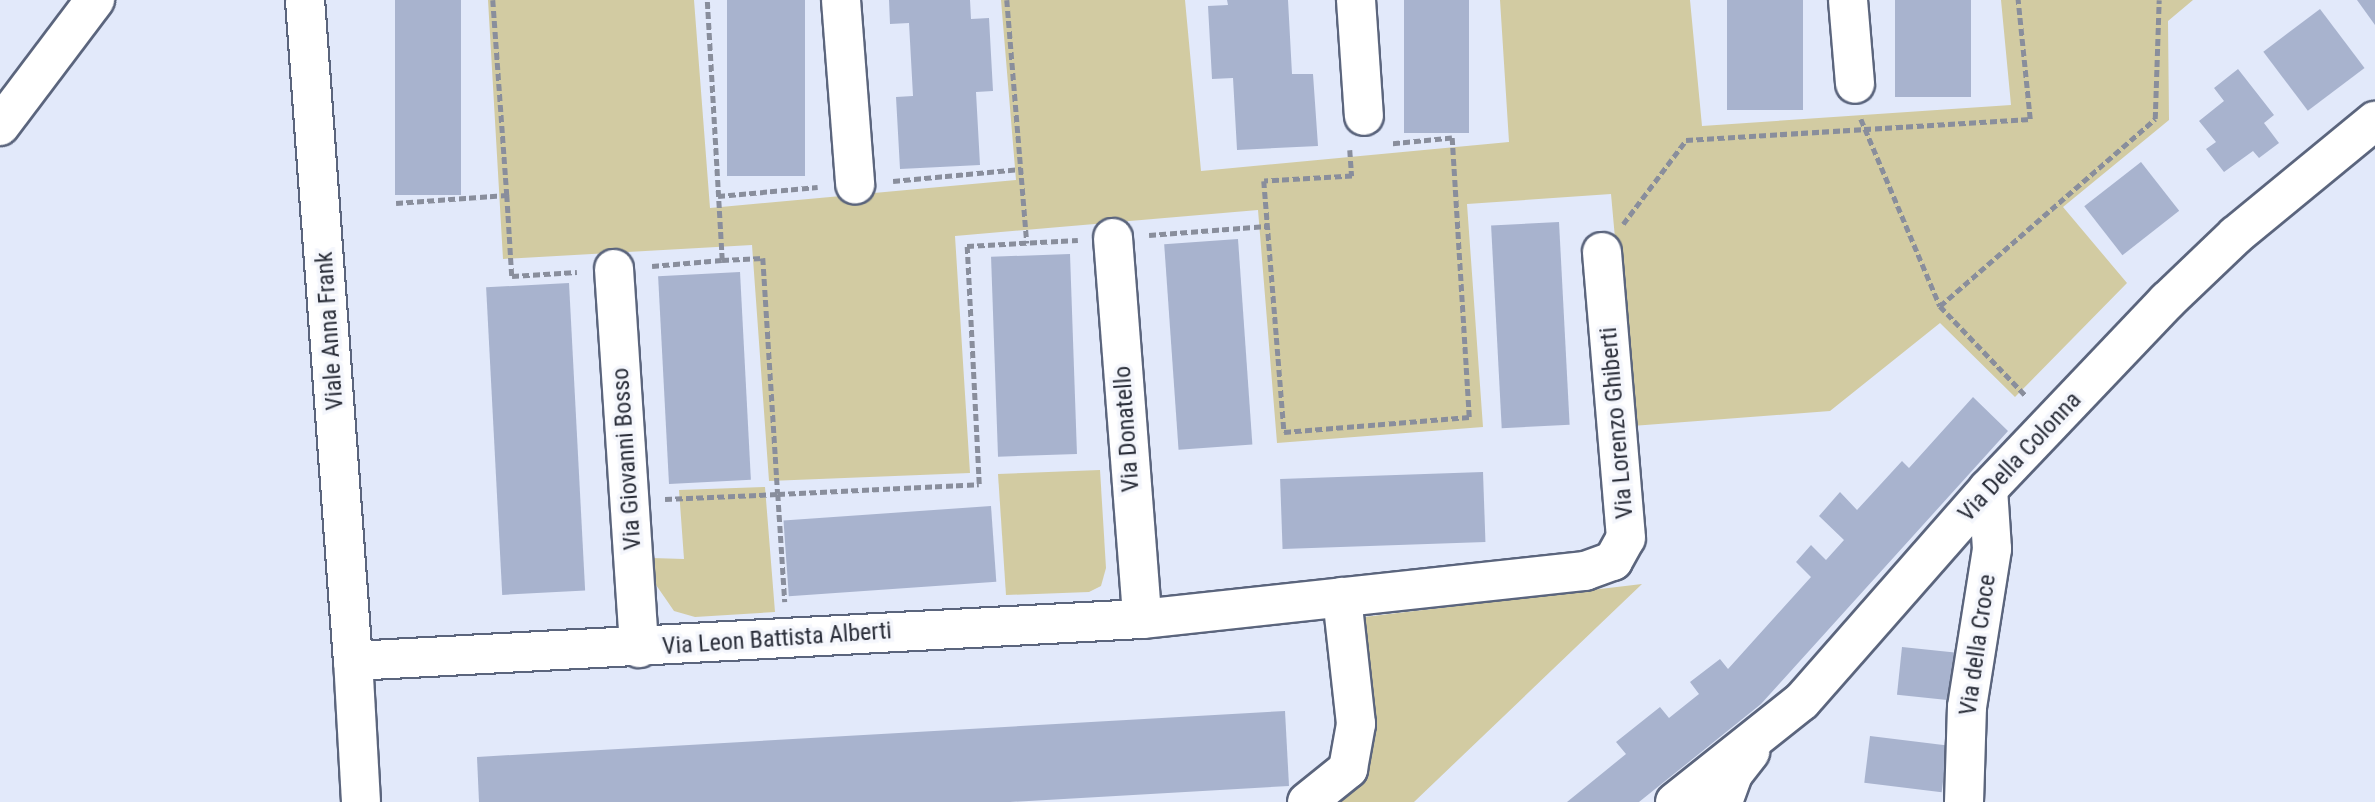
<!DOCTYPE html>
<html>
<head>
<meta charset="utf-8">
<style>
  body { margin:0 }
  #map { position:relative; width:2375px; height:802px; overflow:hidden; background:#e2e9fa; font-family:"Roboto Condensed",sans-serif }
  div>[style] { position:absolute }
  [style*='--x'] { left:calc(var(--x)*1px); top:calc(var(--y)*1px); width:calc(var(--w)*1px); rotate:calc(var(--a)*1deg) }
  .green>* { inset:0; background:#d2cba2 }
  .building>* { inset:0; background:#a8b3ce; transform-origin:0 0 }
  .path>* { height:4.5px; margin-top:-2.25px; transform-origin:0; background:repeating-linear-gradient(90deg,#898e9c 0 7px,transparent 0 10.5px) }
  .roads { filter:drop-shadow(2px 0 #5b657d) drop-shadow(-2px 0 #5b657d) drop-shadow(0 2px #5b657d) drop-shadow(0 -2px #5b657d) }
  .minor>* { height:38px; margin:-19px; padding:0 19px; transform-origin:19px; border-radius:19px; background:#fff }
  span { translate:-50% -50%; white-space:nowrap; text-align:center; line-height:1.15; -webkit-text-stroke:7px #f4f6fc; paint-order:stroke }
  .street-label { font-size:24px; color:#2b2f3a }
</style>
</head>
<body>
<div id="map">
  <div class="green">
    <div style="clip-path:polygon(488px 0,694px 0,710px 208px,1016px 180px,1001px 0,1185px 0,1201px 171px,1509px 142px,1500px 0,1690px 0,1702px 126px,2011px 105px,2001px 0,2193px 0,2168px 21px,2169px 120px,2063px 207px,2127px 283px,2015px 397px,1940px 323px,1830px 411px,1632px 426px,1611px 194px,1467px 204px,1483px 427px,1277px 443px,1258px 210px,955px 236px,970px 473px,769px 481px,752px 245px,503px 259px)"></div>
    <div style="clip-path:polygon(1100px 470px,1106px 568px,1101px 586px,1089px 592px,1006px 595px,998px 474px)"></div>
    <div style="clip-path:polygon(765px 487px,775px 612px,695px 617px,674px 611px,654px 582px,652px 558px,684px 559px,679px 490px)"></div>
    <div style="clip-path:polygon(1642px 584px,1414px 802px,1319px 802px,1336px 770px,1339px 620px)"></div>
  </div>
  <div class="building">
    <div style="left:395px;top:0;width:66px;height:195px"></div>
    <div style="left:727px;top:0;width:78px;height:176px"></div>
    <div style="clip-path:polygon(889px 0,970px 0,971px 19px,989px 18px,993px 91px,976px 92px,980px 165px,900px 169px,896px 97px,913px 96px,909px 23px,890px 24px)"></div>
    <div style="clip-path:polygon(1227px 0,1288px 0,1292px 74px,1313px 74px,1318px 146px,1237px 150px,1233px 78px,1212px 79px,1208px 6px,1228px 5px)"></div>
    <div style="left:1404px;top:0;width:65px;height:133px"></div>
    <div style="left:1727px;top:0;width:76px;height:110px"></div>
    <div style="left:1895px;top:0;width:76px;height:97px"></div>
    <div style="clip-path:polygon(2357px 0,2375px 0,2375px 25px)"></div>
    <div style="left:2320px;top:9px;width:74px;height:71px;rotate:53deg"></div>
    <div style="clip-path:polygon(2238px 69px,2274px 115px,2264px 123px,2279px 143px,2259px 158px,2253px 151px,2224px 172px,2206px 149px,2216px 142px,2199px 121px,2224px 101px,2214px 88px)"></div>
    <div style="left:2141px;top:162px;width:62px;height:72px;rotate:52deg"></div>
    <div style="left:1559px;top:222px;width:203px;height:68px;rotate:87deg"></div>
    <div style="left:1238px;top:239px;width:206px;height:74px;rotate:86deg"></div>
    <div style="left:1070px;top:254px;width:200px;height:79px;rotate:88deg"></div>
    <div style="left:740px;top:272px;width:208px;height:82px;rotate:87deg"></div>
    <div style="left:569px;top:283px;width:308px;height:83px;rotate:87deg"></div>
    <div style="clip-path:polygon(1973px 397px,2008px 431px,1761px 704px,1639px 802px,1567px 802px,1626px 754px,1616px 742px,1660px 707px,1669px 718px,1699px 694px,1690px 682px,1720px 659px,1728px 669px,1811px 577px,1796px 562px,1811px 545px,1826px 560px,1844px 540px,1819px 516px,1840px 492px,1857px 510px,1902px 461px,1909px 468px)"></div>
    <div style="left:1483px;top:472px;width:70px;height:203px;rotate:88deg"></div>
    <div style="left:991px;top:506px;width:76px;height:208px;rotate:86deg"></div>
    <div style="left:1902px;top:647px;width:53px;height:48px;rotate:6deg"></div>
    <div style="clip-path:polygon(1285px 711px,1289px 786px,1010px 802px,479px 802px,477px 757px)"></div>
    <div style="left:1870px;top:736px;width:78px;height:47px;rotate:7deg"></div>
  </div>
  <div class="path">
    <div style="--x:493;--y:0;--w:196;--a:85.9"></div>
    <div style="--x:1007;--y:0;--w:244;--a:85.3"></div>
    <div style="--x:1861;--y:119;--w:203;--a:67.1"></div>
    <div style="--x:1940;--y:306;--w:123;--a:46.3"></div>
    <div style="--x:1350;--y:150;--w:26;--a:86"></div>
    <div style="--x:1352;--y:176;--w:88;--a:176.7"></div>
    <div style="--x:1264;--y:181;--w:252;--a:85.4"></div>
    <div style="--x:1284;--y:432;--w:186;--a:-4.6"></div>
    <div style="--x:1469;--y:417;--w:280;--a:-93.5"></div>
    <div style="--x:1452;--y:138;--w:62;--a:174.5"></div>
    <div style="--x:893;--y:181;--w:129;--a:-5.4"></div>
    <div style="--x:718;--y:196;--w:100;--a:-5.1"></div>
    <div style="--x:396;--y:203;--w:111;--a:-4.1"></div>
    <div style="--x:507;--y:195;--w:81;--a:86.5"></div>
    <div style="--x:512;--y:276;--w:65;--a:-3.5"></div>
    <div style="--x:1623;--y:224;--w:105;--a:-53.1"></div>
    <div style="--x:1686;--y:140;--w:345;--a:-3.5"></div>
    <div style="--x:2030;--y:119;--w:120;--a:-95.8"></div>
    <div style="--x:1149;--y:235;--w:118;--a:-4.4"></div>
    <div style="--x:722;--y:260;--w:41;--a:-2.8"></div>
    <div style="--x:763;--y:258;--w:236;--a:86.4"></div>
    <div style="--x:778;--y:494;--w:201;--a:-2.8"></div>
    <div style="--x:979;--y:484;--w:238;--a:-92.9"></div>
    <div style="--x:967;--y:246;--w:111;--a:-3.1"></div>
    <div style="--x:652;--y:266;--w:70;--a:-4.9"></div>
    <div style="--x:722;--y:260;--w:260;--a:-93.3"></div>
    <div style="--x:1940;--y:306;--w:285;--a:-41"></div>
    <div style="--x:2155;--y:119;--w:119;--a:-88.1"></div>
    <div style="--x:665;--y:499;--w:113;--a:-2.5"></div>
    <div style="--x:778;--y:494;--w:108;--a:86.3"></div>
  </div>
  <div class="roads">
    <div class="minor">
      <div style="--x:305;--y:0;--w:663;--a:85.85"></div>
      <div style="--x:841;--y:0;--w:185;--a:85.6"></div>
      <div style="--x:1356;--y:0;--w:116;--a:86.1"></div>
      <div style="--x:1848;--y:0;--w:84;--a:85.2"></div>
      <div style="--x:0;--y:126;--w:158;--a:-53"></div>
      <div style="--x:1113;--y:238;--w:382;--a:85.6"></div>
      <div style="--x:614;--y:269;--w:380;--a:86.2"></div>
      <div style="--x:361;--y:802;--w:141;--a:-93.2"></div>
      <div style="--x:353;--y:661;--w:790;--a:-3.05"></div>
      <div style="--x:1142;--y:619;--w:446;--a:-6.2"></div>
      <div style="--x:1585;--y:571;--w:30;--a:-20"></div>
      <div style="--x:1613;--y:561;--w:26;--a:-61"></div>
      <div style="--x:1626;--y:538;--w:287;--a:-94.8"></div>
      <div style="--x:1307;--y:802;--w:53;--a:-38.8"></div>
      <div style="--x:1348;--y:769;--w:46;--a:-79.9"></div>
      <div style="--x:1356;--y:724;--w:128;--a:-96.3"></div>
      <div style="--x:1675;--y:802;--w:162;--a:-38.5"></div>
      <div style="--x:1802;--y:701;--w:282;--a:-48.7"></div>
      <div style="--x:1988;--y:489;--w:260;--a:-46.4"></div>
      <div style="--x:2167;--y:301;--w:95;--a:-43.7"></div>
      <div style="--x:2236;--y:235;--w:180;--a:-39.4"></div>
      <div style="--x:1723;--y:802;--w:30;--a:-70"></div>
      <div style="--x:1733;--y:774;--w:28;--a:-52"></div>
      <div style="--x:1964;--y:802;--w:95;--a:-88.2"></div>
      <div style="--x:1967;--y:707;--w:160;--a:-81"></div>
      <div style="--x:1992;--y:549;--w:60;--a:-93.8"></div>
    </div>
  </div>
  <div class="street-label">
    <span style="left:330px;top:331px;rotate:-94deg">Viale Anna Frank</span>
    <span style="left:1617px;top:423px;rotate:-95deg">Via Lorenzo Ghiberti</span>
    <span style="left:1127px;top:429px;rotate:-94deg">Via Donatello</span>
    <span style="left:2020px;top:457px;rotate:-47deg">Via Della Colonna</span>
    <span style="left:627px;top:459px;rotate:-94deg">Via Giovanni Bosso</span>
    <span style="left:777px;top:639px;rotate:-4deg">Via Leon Battista Alberti</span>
    <span style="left:1978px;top:645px;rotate:-82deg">Via della Croce</span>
  </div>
</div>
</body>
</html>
